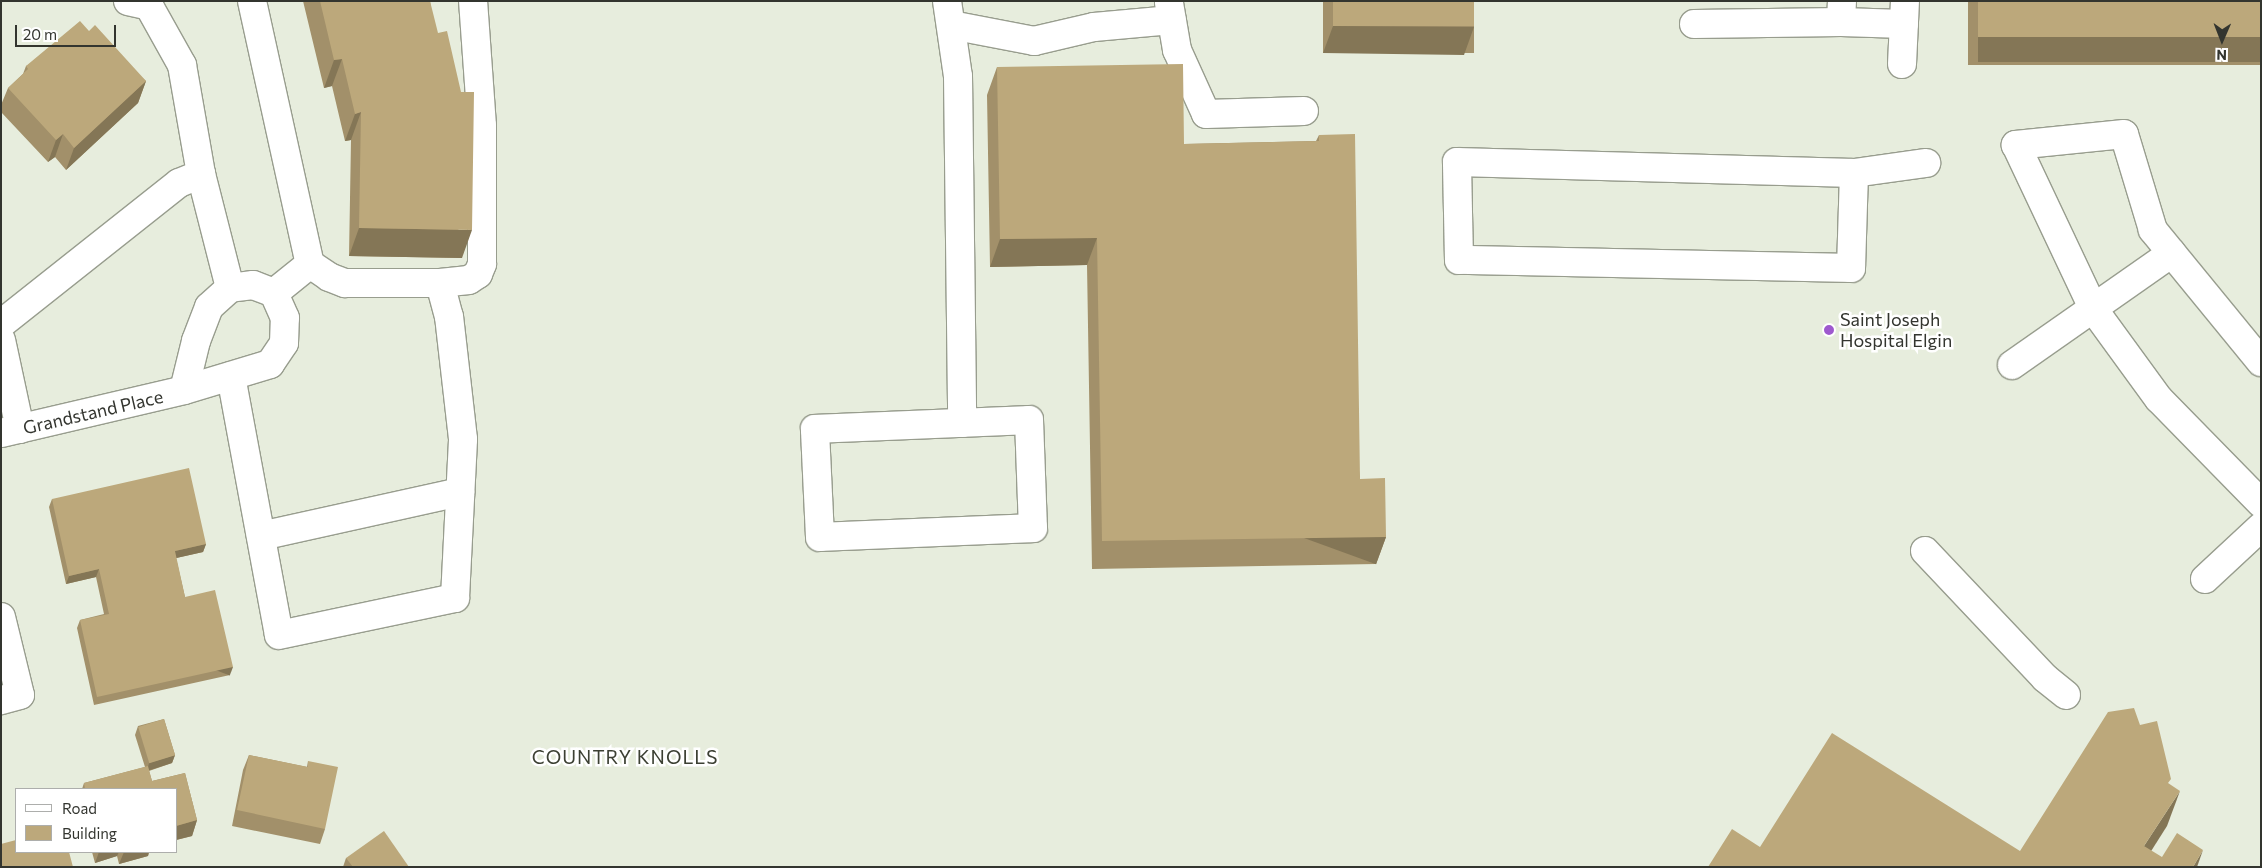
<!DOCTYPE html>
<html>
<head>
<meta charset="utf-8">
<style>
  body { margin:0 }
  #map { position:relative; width:2262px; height:868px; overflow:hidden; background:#e7eddd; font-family:Commissioner,sans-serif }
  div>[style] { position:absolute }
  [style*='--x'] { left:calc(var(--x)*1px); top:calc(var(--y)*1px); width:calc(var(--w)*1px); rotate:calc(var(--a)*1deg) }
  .roads { filter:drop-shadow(1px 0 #989d8e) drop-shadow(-1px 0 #989d8e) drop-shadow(0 1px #989d8e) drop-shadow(0 -1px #989d8e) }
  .minor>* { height:28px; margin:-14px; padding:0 14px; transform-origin:14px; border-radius:14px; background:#fff }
  .wall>* { inset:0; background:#a2906a; transform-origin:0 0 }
  .shaded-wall>* { inset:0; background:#847656; transform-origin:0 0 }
  .building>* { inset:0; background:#bca87b; transform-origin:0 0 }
  .dots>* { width:14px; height:14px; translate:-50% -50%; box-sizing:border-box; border:2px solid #fff; border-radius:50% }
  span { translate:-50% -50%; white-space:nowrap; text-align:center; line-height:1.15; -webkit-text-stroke:5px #fff; paint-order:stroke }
  .poi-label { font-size:18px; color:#33352f }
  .left { translate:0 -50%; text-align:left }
  .street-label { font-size:18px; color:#33352f }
  .neighbourhood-label { font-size:19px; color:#3c4033; letter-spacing:1px }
  .frame { position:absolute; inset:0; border:2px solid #33352f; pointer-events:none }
  .legend { position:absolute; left:15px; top:788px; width:162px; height:65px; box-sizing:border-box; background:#fff; border:1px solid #adaeac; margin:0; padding:6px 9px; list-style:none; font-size:15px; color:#33352f }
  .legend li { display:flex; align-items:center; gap:10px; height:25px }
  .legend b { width:25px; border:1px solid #adaeac }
  .north { position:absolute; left:2197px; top:15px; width:50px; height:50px; -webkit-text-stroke:4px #fff; paint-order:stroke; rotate:181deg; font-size:14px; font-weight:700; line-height:20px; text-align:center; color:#33352f }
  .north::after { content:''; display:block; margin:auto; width:18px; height:22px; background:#33352f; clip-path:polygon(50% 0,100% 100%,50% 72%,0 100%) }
  .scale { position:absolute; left:15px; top:25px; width:101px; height:22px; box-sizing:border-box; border:2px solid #33352f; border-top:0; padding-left:6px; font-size:15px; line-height:18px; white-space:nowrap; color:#33352f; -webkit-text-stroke:4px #fff; paint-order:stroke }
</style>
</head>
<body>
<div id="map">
  <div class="roads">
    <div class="minor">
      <div style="--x:128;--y:1;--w:22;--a:13"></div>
      <div style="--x:149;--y:6;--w:68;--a:60.8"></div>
      <div style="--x:182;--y:65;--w:111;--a:80.1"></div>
      <div style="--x:201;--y:174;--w:118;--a:75.7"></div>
      <div style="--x:252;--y:1;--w:269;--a:77.6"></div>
      <div style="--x:310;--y:264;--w:23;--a:34"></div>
      <div style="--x:329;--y:277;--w:17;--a:21"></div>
      <div style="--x:345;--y:283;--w:95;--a:0"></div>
      <div style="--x:440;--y:283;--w:29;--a:-6"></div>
      <div style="--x:469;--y:280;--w:11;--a:-34"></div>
      <div style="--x:478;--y:274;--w:11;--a:-68"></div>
      <div style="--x:482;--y:264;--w:138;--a:-90"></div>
      <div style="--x:482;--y:126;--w:125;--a:-94.1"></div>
      <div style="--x:947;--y:1;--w:76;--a:81.7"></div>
      <div style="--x:958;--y:76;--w:347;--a:89.3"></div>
      <div style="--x:1842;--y:1;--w:21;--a:93"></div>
      <div style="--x:1841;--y:22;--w:63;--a:1.8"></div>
      <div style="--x:1169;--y:3;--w:48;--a:80.3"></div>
      <div style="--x:1177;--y:50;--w:70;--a:65.6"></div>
      <div style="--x:1206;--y:114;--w:98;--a:-1.8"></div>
      <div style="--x:1694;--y:24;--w:147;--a:-0.8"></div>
      <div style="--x:951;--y:25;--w:85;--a:10.9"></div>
      <div style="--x:1034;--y:41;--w:62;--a:-13.1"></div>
      <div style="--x:1094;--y:27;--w:78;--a:-5.1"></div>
      <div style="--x:1902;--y:64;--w:63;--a:-87.3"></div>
      <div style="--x:1854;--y:173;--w:95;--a:91.8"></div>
      <div style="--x:1851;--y:268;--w:392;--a:-178.8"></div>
      <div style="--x:1459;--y:260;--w:98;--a:-91.2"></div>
      <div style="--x:1457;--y:162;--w:397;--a:1.6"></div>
      <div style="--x:1854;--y:173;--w:73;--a:-7.9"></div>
      <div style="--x:274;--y:293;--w:46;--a:-38.9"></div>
      <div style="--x:1;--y:324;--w:227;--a:-38.4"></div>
      <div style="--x:179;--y:183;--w:24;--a:-22"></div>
      <div style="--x:1;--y:340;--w:91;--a:77.9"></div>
      <div style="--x:2261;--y:362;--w:171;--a:-129.3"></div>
      <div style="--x:2153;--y:230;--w:100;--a:-106.8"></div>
      <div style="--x:2124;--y:134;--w:109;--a:174.2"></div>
      <div style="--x:2016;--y:145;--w:183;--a:64.7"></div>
      <div style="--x:2094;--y:310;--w:110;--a:53.9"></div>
      <div style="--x:2159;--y:399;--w:146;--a:45.6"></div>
      <div style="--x:2012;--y:365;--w:195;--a:-35"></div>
      <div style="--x:231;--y:376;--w:263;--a:79.5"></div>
      <div style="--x:279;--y:635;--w:180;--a:-11.9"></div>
      <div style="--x:455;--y:598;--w:159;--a:-87.1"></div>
      <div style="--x:463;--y:439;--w:123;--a:-96.5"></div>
      <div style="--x:449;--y:317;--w:35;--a:-105"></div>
      <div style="--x:1029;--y:420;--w:108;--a:87.9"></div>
      <div style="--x:1033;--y:528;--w:213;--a:177.6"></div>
      <div style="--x:820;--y:537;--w:108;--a:-92.7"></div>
      <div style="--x:815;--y:429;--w:214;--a:-2.4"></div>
      <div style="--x:1;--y:433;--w:188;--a:-13.2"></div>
      <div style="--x:184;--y:390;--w:90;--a:-16.8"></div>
      <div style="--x:270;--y:364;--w:25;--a:-56"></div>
      <div style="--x:284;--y:343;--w:25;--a:-88"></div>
      <div style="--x:285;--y:318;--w:27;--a:-114"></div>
      <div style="--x:274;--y:293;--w:22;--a:-159"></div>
      <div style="--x:253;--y:285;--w:23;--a:173"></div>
      <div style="--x:230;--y:288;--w:28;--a:138"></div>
      <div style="--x:209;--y:307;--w:36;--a:111"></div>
      <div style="--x:196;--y:341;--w:50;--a:103.8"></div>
      <div style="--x:261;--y:536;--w:204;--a:-12.5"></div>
      <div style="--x:1925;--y:551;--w:175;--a:46.6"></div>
      <div style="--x:2045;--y:678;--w:27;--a:39"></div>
      <div style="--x:2205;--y:579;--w:76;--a:-42.9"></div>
      <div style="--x:1;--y:617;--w:80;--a:76.3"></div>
      <div style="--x:20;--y:695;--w:20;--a:165"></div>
    </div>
  </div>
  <div class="wall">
    <div style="clip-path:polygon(303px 1px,430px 1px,462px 258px,349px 256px,351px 140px,345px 141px,332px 86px,324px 88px)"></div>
    <div style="left:1323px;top:1px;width:151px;height:52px"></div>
    <div style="left:1968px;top:1px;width:293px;height:64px"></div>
    <div style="clip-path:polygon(89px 31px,146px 81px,138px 103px,66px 170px,55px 157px,48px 162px,1px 112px,1px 105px,8px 88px,23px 74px,26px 66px)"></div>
    <div style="clip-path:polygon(997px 67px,1184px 144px,1316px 141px,1319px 135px,1360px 479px,1386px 537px,1376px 564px,1092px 569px,1087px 265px,990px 267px,987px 95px)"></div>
    <div style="clip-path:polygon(52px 499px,206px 544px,203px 552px,176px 558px,185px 597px,230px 675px,94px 705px,77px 628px,80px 620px,104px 614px,96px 577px,66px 584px,49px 507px)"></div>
    <div style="clip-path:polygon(164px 719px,175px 755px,172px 763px,149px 771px,152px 781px,185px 773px,197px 820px,192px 836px,176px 840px,176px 789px,82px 789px,84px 783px,145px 767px,135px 735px,138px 726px)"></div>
    <div style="clip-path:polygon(249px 755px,307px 767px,308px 761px,325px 829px,320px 844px,232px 826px,243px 770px)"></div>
    <div style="clip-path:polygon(92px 852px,149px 852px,148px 856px,119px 864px,117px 856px,95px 863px)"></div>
    <div style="clip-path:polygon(346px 858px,409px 867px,343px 867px)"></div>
  </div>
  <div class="shaded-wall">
    <div style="clip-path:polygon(1333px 26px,1474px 27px,1464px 55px,1323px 53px)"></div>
    <div style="left:2261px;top:34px;width:28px;height:283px;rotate:90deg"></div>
    <div style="clip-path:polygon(342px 59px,332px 86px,324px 88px,334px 60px)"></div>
    <div style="clip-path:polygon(146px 81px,138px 103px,66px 170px,74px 148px)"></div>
    <div style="clip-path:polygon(361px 112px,351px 140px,345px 141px,355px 114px)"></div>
    <div style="clip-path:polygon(63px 134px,55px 157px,48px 162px,56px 140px)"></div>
    <div style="clip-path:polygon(359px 228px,472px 230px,462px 258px,349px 256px)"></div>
    <div style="clip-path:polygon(1097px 238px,1087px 265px,990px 267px,1000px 239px)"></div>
    <div style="left:1386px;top:537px;width:29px;height:284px;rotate:110deg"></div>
    <div style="clip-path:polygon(206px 544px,203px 552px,172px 559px,175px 551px)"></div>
    <div style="clip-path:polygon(99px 569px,96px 577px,66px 584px,69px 576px)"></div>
    <div style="left:233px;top:667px;width:9px;height:139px;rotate:111deg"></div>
    <div style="clip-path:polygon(175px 755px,172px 763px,147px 771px,149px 763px)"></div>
    <div style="clip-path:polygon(2180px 791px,2167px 826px,2141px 867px,2144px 846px)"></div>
    <div style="clip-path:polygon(197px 820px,192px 836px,176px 840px,176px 826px)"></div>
    <div style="clip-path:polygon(2203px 850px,2197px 867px,2193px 867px)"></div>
    <div style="clip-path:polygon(99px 852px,119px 852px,117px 856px,95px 863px)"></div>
    <div style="clip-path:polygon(124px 852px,149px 852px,148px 856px,119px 864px)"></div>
  </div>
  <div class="building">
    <div style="clip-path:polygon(320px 1px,430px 1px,438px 33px,447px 31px,461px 92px,474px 92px,472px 230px,359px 228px,361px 112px,355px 114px,342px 59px,334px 60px)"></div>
    <div style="left:1333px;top:1px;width:141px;height:25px"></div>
    <div style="left:1978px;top:1px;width:283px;height:36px"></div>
    <div style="clip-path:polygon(80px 21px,89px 31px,95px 25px,146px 81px,74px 148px,63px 134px,56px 140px,8px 88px,28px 69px,26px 66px)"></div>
    <div style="clip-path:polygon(1183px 64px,1184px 144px,1319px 141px,1319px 135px,1355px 134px,1360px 479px,1385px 478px,1386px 537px,1102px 541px,1097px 238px,1000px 239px,997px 67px)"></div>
    <div style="clip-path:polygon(189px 468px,206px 544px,175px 551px,185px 597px,215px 590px,233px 667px,97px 697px,80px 620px,109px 614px,99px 569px,69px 576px,52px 499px)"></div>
    <div style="clip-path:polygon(2134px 708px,2140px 725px,2157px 721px,2171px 779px,2168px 783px,2180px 791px,2144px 846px,2162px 857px,2177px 833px,2203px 850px,2193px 867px,1708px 867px,1732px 829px,1760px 847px,1832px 733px,2020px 851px,2108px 712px)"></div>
    <div style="left:164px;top:719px;width:38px;height:27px;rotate:73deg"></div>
    <div style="clip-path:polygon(249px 755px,308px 767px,308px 761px,338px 767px,325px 829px,237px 810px)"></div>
    <div style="clip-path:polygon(148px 766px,152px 781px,185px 773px,197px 820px,176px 826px,176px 789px,85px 789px,84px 783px)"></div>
    <div style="clip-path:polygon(384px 831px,409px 867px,353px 867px,346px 858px)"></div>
    <div style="clip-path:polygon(16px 840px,16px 852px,69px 852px,73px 867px,1px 867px,1px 844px)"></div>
  </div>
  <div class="dots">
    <div style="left:1829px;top:330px;background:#9e59ce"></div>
  </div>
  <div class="poi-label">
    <span class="left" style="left:1840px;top:330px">Saint Joseph<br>Hospital Elgin</span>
  </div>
  <div class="street-label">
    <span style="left:93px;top:412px;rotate:-13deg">Grandstand Place</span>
  </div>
  <div class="neighbourhood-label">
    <span style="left:625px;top:757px">COUNTRY KNOLLS</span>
  </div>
  <div class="frame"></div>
  <ul class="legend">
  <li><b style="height:6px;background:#fff"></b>Road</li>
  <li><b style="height:14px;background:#bca87b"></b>Building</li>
  </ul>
  <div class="north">N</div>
  <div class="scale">20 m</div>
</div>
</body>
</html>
